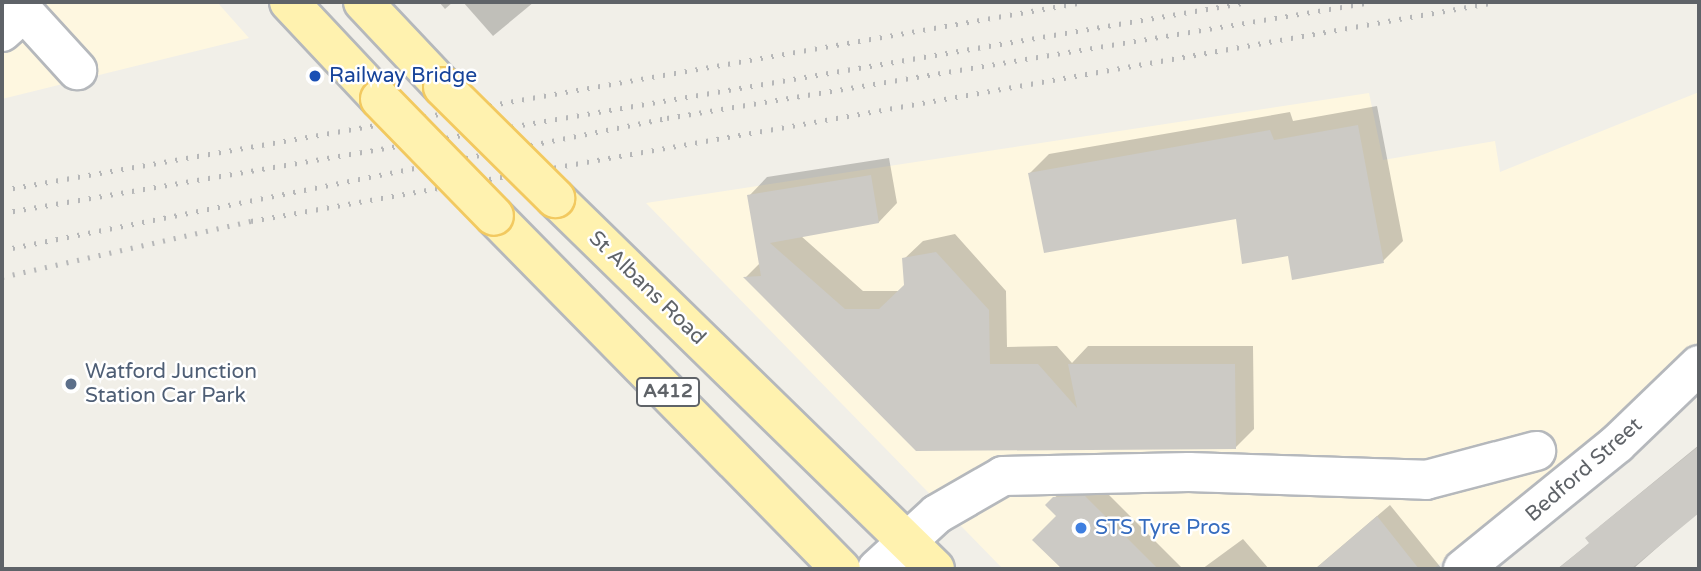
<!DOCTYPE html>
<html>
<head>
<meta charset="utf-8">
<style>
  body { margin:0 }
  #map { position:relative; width:1701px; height:571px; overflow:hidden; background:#f1efe8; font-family:"Varela Round",sans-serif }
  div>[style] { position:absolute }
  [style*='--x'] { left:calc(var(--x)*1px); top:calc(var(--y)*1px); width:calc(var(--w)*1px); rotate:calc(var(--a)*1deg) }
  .commercial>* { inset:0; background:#fef7e0 }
  .shadow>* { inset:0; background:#0003 }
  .building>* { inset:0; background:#cccac5 }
  .roads { filter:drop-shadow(2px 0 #b5b8bc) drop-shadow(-2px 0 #b5b8bc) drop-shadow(0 2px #b5b8bc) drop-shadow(0 -2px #b5b8bc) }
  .minor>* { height:38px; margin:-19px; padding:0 19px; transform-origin:19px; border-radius:19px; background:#fff }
  .major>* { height:38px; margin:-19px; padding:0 19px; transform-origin:19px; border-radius:19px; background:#fff2af }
  .rail>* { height:5px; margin-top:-2.5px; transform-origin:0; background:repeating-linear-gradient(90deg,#b6b7b8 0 2px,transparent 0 11px) }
  .bridges { filter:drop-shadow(2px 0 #f2c960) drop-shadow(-2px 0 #f2c960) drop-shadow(0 2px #f2c960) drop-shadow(0 -2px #f2c960) }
  .major-bridge>* { height:38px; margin:-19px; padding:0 19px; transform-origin:19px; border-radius:19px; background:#fff2af }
  .dots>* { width:19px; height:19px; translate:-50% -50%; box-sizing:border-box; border:4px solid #fff; border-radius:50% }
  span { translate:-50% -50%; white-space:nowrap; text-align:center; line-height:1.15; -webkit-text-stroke:5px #fff; paint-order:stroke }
  .shield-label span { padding:2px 5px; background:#fff; border:2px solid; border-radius:5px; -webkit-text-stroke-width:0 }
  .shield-label { font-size:19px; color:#5f6368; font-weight:700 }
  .transit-label { font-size:21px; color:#164399 }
  .left { translate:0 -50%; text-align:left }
  .street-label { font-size:21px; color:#5f6368 }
  .service-label { font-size:21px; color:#4e5e75 }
  .shop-label { font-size:21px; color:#366cbe }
  .frame { position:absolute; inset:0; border:4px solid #5f6368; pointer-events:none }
</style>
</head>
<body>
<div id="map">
  <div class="commercial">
    <div style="clip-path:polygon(2px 2px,217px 2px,249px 38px,2px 99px)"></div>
    <div style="clip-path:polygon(1699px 92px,1699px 341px,1643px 406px,1433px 569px,1003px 569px,646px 203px,1369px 93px,1383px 160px,1495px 141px,1500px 172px)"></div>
  </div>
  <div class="shadow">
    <div style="clip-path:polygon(439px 2px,453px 2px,445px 9px)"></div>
    <div style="clip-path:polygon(463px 2px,534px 2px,493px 36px)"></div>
    <div style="clip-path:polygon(1377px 106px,1403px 241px,1383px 261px,1290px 254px,1237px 217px,1030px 173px,1049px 154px,1290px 112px,1293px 121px)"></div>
    <div style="clip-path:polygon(889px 158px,897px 203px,879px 222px,801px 236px,863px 291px,899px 291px,906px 285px,904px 259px,923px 241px,955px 234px,1006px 291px,1007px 347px,1057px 346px,1072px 363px,1088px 346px,1253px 346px,1254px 429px,1235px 448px,917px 450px,746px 277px,761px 262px,749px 196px,767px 177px)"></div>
    <div style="clip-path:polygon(1699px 445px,1699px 511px,1633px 569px,1557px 569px,1591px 542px,1600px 526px)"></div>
    <div style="clip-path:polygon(1098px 484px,1183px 569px,1064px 569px,1035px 540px,1059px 516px,1047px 505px,1068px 485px)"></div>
    <div style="clip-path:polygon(1390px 505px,1442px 569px,1315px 569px)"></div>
    <div style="clip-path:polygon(1243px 539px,1269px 569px,1202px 569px)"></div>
  </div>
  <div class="building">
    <div style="clip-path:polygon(1358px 125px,1384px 263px,1292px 280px,1288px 256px,1242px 264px,1236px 219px,1044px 253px,1028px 173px,1270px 130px,1274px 140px)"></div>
    <div style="clip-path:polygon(871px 175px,879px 223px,770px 243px,845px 309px,879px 309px,904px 285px,902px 258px,936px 252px,989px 310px,990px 364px,1038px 364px,1077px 408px,1068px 364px,1235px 364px,1236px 449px,916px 451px,743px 277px,761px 276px,747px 195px)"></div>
    <div style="clip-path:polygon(1699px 446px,1699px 513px,1631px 569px,1558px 569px,1589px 543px,1585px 538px)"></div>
    <div style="clip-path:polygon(1085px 496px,1158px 569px,1062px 569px,1032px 540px,1056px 516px,1045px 505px,1053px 497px)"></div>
    <div style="clip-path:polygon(1377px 516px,1419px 569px,1315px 569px)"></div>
  </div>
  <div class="roads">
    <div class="minor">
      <div style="--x:2;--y:32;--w:30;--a:-42"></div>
      <div style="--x:24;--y:12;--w:79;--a:47.6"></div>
      <div style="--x:877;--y:569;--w:81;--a:-42.5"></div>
      <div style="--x:937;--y:514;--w:76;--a:-29.9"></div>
      <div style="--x:1003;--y:476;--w:186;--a:-1.2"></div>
      <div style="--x:1189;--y:472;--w:237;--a:1.9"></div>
      <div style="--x:1426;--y:480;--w:114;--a:-14.8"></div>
      <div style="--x:1463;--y:569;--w:198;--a:-39.1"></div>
      <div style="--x:1617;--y:444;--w:114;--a:-43.9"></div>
    </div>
    <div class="major">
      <div style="--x:289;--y:2;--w:133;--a:46.8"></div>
      <div style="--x:363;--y:2;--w:117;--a:46.7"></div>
      <div style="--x:555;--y:198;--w:531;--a:44.31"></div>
      <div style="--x:494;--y:216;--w:495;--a:45.5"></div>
    </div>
  </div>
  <div class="rail">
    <div style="--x:2;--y:190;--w:1098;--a:-9.86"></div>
    <div style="--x:2;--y:213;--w:1264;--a:-9.61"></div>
    <div style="--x:2;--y:250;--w:678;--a:-11.23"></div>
    <div style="--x:667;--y:118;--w:714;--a:-9.34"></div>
    <div style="--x:2;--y:277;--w:255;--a:-12.7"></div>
    <div style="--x:251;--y:221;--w:1264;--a:-9.98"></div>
  </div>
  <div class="bridges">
    <div class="major-bridge">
      <div style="--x:443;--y:87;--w:158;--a:44.7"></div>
      <div style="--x:380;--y:99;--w:163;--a:45.7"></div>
    </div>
  </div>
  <div class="dots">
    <div style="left:315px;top:76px;background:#1a4fb4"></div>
    <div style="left:71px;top:384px;background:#5c6f8a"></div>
    <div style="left:1081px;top:528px;background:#3f7fe0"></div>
  </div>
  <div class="shield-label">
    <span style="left:668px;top:392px">A412</span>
  </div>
  <div class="transit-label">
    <span class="left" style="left:329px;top:76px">Railway Bridge</span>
  </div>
  <div class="street-label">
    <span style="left:647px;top:288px;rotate:44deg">St Albans Road</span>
    <span style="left:1584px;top:470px;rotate:-41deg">Bedford Street</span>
  </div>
  <div class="service-label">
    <span class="left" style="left:85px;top:384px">Watford Junction<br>Station Car Park</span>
  </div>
  <div class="shop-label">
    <span class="left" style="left:1095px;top:528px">STS Tyre Pros</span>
  </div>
  <div class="frame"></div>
</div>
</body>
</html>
